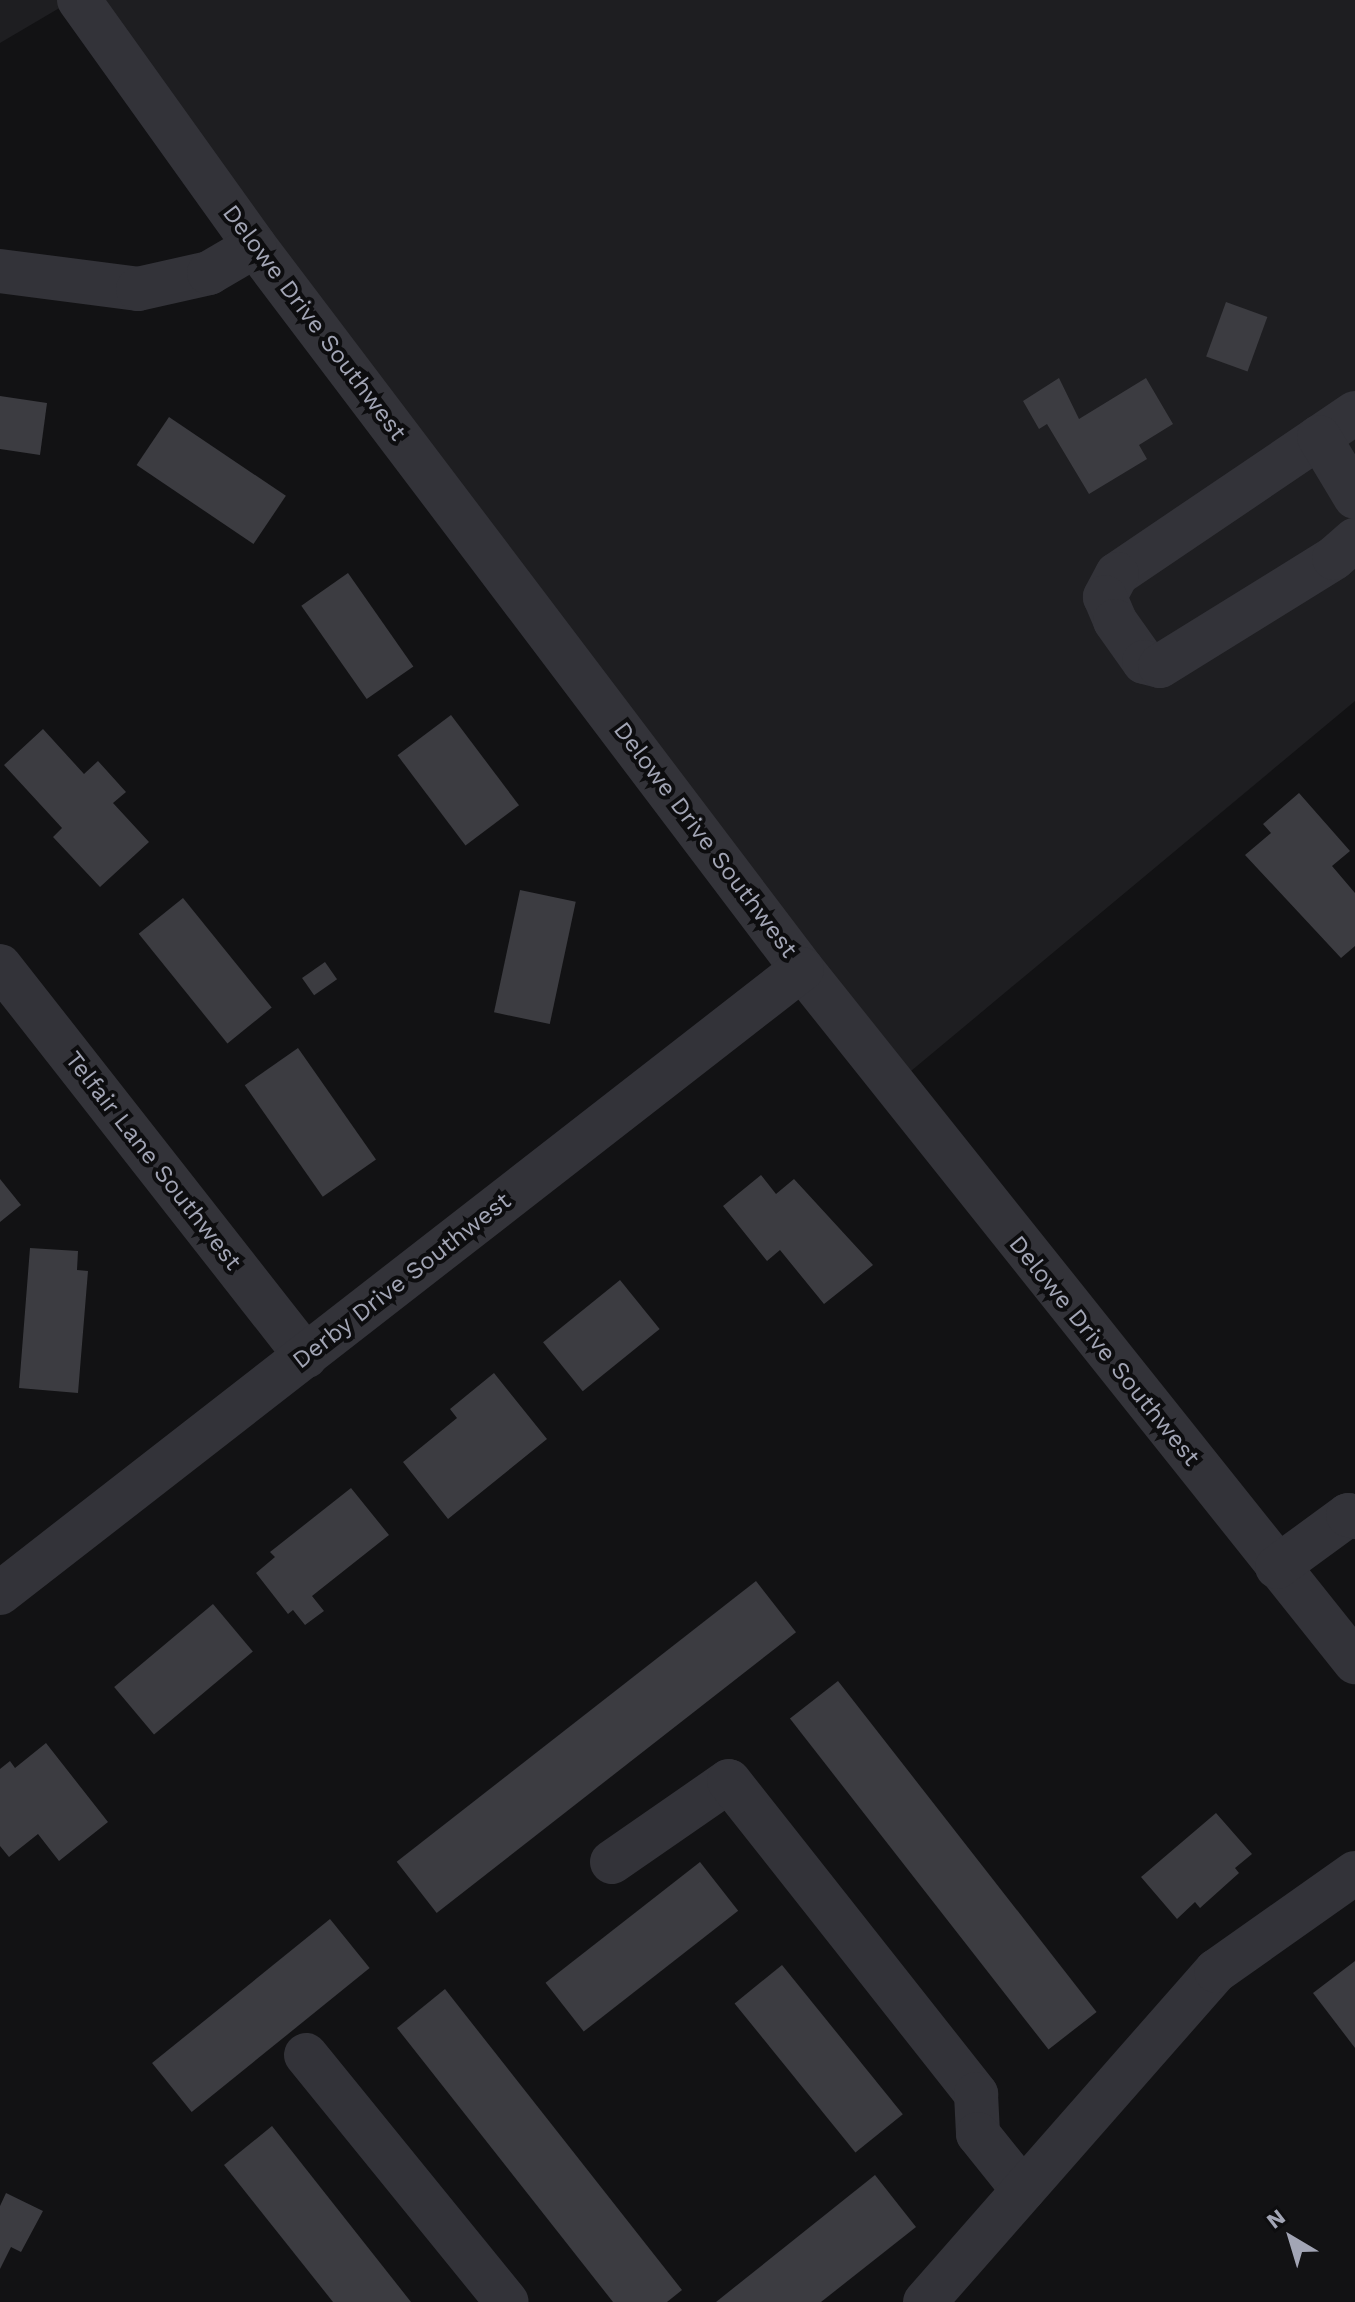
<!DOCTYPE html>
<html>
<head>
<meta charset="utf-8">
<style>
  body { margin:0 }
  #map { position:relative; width:1355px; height:2302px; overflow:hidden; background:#121214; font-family:"Work Sans",sans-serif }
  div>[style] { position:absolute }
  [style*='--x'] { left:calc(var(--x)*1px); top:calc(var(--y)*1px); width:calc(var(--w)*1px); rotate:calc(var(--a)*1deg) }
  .built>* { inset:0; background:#1e1e21 }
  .building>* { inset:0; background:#3c3c41; transform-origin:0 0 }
  .minor>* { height:44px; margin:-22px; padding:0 22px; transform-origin:22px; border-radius:22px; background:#333339 }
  span { translate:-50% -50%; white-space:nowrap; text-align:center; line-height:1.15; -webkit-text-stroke:8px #0d0d0f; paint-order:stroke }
  .street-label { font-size:24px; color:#a2a5b5 }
  .north { position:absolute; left:1251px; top:2198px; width:80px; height:80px; -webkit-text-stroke:6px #0d0d0f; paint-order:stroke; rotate:322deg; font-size:22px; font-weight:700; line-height:32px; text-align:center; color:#a2a5b5 }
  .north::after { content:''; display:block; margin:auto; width:28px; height:36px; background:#a2a5b5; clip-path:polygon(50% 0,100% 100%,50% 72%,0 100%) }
</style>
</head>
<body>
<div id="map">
  <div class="built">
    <div style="clip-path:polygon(0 0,73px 0,0 43px)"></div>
    <div style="clip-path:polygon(98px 0,1355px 0,1355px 701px,893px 1086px)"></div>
  </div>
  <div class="building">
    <div style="left:1226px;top:302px;width:44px;height:58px;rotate:20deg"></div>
    <div style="clip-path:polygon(1059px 378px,1079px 419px,1146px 378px,1173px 424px,1139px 445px,1147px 459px,1089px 494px,1047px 424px,1039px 429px,1023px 401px)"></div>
    <div style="clip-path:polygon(0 396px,47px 403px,40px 455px,0 449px)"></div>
    <div style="left:169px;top:417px;width:141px;height:58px;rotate:34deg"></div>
    <div style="left:348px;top:573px;width:114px;height:57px;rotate:55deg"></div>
    <div style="left:451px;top:715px;width:113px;height:67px;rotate:53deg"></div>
    <div style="clip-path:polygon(43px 729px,84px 774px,98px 761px,126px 792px,113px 803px,149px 842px,100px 887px,53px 837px,62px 828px,4px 765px)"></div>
    <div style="clip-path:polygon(1299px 793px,1350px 851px,1332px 866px,1355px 893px,1355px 946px,1341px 958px,1245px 855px,1271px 833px,1263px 824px)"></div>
    <div style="left:520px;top:890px;width:57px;height:125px;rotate:12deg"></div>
    <div style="left:183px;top:898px;width:141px;height:57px;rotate:51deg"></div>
    <div style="left:325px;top:962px;width:21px;height:28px;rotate:55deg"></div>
    <div style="left:298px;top:1048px;width:136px;height:65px;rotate:55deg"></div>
    <div style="clip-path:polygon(761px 1175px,776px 1194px,794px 1179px,873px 1265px,824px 1304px,780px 1250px,767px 1261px,723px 1206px)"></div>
    <div style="clip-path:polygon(0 1179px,21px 1205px,0 1222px)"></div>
    <div style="clip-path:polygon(30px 1248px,78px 1251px,77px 1270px,88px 1271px,78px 1393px,19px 1388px)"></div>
    <div style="left:620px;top:1280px;width:63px;height:99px;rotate:51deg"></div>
    <div style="clip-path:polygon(494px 1373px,547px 1439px,448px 1519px,403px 1462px,457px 1418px,450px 1409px)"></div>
    <div style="clip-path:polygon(351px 1488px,389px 1535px,312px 1596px,324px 1611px,305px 1625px,293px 1610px,288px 1614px,256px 1573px,275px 1557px,270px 1552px)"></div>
    <div style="left:756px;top:1581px;width:65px;height:456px;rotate:52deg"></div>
    <div style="left:213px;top:1604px;width:62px;height:129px;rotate:50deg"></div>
    <div style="left:838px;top:1681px;width:420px;height:61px;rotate:52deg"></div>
    <div style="clip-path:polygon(46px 1743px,108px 1822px,59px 1861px,38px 1834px,9px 1857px,0 1846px,0 1769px,10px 1761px,15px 1768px)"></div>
    <div style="clip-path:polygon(1216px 1813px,1252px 1854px,1235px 1868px,1239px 1873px,1200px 1908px,1195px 1902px,1177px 1919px,1141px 1877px)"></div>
    <div style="left:700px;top:1862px;width:62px;height:196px;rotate:52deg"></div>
    <div style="left:330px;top:1919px;width:63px;height:229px;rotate:51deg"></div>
    <div style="clip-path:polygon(1355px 1961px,1355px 2048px,1313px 1993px)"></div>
    <div style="left:782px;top:1965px;width:192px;height:61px;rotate:51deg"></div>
    <div style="clip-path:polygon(445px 1989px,682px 2290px,667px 2302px,613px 2302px,397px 2028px)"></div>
    <div style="clip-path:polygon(272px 2126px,411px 2302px,333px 2302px,224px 2165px)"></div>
    <div style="clip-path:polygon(875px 2175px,916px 2227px,821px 2302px,716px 2302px)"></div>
    <div style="clip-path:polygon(6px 2193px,43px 2211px,21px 2252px,11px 2247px,0 2269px,0 2206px)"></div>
  </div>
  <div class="minor">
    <div style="--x:79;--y:0;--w:302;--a:54.4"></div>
    <div style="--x:255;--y:246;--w:907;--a:52.89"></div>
    <div style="--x:802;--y:969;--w:887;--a:51.41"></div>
    <div style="--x:0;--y:271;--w:139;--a:7.4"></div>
    <div style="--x:138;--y:289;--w:73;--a:-12.7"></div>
    <div style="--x:209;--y:273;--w:53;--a:-30.4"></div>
    <div style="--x:1355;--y:413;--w:287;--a:145.9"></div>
    <div style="--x:1117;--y:574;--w:26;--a:118"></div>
    <div style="--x:1105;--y:597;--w:26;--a:67"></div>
    <div style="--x:1115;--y:621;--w:50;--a:54.7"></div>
    <div style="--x:1144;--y:662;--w:16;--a:14"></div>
    <div style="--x:1160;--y:666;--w:205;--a:-31.8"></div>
    <div style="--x:1334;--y:558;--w:28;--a:-41"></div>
    <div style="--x:1319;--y:437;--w:70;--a:59"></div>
    <div style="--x:0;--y:966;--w:496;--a:51.9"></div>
    <div style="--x:1277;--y:1567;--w:88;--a:-36.2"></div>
    <div style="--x:1348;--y:1515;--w:7;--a:16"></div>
    <div style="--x:0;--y:1593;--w:1016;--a:-37.88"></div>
    <div style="--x:612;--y:1862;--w:142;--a:-34.7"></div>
    <div style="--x:729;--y:1781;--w:399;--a:51.7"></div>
    <div style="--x:976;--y:2094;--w:40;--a:87.1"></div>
    <div style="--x:978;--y:2134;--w:72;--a:51.2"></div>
    <div style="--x:306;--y:2055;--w:318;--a:50.9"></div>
    <div style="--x:925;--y:2302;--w:441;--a:-48.7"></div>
    <div style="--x:1216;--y:1971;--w:170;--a:-35.2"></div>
  </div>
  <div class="street-label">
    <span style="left:314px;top:323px;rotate:53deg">Delowe Drive Southwest</span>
    <span style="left:705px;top:840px;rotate:53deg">Delowe Drive Southwest</span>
    <span style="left:153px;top:1161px;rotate:52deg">Telfair Lane Southwest</span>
    <span style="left:402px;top:1281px;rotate:-38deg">Derby Drive Southwest</span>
    <span style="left:1104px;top:1351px;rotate:51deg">Delowe Drive Southwest</span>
  </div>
  <div class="north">N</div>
</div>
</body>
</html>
